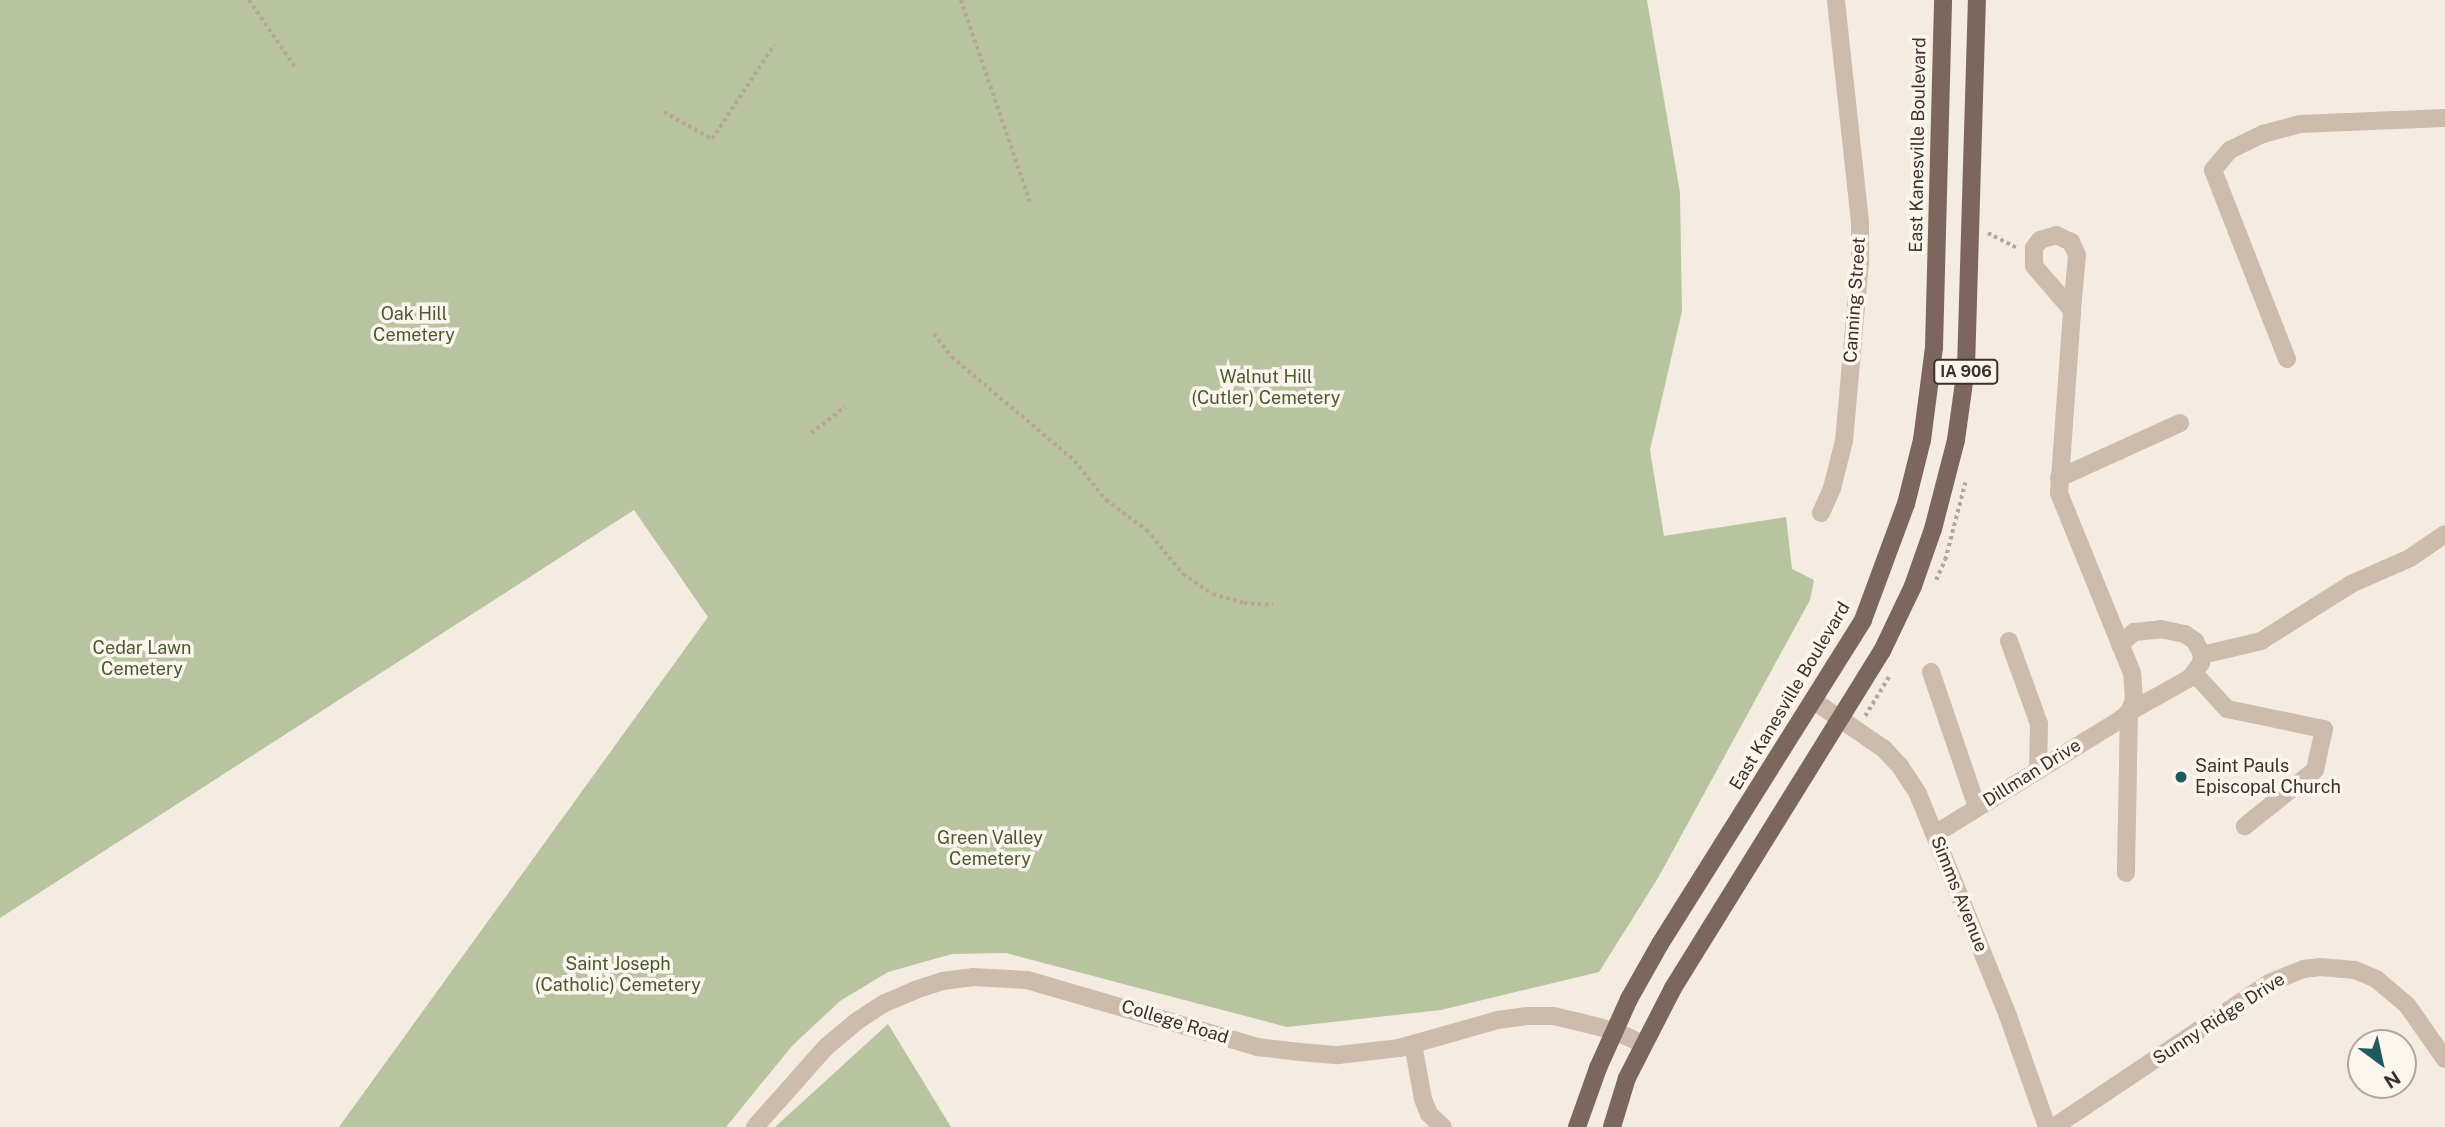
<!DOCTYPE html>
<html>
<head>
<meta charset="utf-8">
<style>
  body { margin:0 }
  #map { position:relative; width:2445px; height:1127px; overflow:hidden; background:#f4ebe1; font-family:"Public Sans",sans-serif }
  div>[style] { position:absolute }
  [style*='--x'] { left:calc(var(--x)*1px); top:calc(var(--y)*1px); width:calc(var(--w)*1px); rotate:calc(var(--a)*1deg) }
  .green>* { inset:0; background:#b8c4a0 }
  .path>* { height:3.5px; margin-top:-1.75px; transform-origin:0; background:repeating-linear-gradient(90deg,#b9a596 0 3.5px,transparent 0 7px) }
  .minor>* { height:18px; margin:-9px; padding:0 9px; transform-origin:9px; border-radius:9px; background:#cdbbac }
  .major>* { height:18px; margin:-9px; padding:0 9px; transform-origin:9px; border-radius:9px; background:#7d675c }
  .dots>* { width:19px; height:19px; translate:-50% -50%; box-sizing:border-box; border:4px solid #fbf5ee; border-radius:50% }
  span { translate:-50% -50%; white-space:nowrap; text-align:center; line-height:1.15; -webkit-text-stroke:7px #fbf5ee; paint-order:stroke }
  .shield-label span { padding:2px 5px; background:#fbf5ee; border:2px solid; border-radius:5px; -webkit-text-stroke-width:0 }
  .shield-label { font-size:16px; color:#3b302b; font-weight:700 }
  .street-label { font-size:18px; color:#3b302b }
  .park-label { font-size:18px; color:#4a5a2e }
  .poi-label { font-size:18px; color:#3b302b }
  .left { translate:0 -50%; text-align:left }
  .north { position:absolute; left:2347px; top:1029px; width:70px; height:70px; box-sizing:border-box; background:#fbf5ee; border:2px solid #aea6a0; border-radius:50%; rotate:147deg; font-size:19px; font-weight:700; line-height:28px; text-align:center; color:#3b302b }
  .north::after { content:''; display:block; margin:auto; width:24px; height:32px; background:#1f5a5e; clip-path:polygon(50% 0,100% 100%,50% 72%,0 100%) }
</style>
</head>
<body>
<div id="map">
  <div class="green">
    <div style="clip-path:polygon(0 0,1647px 0,1680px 193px,1682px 311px,1650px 450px,1664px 536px,1786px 517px,1792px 569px,1814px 580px,1810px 600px,1658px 878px,1599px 972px,1441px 1010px,1287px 1027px,1006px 953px,952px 954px,888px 972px,840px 1001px,792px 1046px,726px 1127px,339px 1127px,708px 617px,634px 510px,0 918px)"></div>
    <div style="clip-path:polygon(888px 1024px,951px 1127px,775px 1127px)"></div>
  </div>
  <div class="path">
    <div style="--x:249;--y:0;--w:81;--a:55.5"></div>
    <div style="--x:961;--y:0;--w:213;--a:71.1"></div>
    <div style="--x:664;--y:112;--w:55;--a:29.4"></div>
    <div style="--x:712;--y:139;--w:113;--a:-56.6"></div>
    <div style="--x:1988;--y:233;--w:34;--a:27"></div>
    <div style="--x:934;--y:334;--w:29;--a:52"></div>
    <div style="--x:952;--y:357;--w:161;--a:40.2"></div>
    <div style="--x:1075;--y:461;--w:50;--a:51.5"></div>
    <div style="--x:1106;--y:500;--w:51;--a:36.2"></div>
    <div style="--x:1147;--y:530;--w:57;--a:50.7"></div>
    <div style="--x:1183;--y:574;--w:36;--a:34"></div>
    <div style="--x:1213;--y:594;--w:32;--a:16"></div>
    <div style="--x:1244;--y:603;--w:29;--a:4"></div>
    <div style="--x:811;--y:433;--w:43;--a:-37.4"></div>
    <div style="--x:1936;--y:580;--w:22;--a:-66"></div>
    <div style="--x:1945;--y:560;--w:80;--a:-75.4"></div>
    <div style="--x:1865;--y:716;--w:48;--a:-58.6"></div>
  </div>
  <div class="minor">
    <div style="--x:2056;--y:235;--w:17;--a:25"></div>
    <div style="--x:2071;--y:242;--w:14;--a:65"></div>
    <div style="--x:2077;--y:255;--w:55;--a:95.2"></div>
    <div style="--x:2072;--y:310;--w:58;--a:-130.8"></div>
    <div style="--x:2034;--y:266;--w:18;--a:-90"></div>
    <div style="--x:2034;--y:248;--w:10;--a:-53"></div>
    <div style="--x:2040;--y:240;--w:17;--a:-17"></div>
    <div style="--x:2287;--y:359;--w:203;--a:-111.4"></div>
    <div style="--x:2213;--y:170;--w:26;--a:-50"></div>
    <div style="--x:2230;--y:150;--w:37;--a:-26"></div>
    <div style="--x:2263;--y:134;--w:38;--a:-15"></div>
    <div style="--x:2300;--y:124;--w:145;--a:-2.4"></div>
    <div style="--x:2059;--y:478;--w:133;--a:-24.4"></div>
    <div style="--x:1821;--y:513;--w:27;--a:-66"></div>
    <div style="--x:1832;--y:488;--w:49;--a:-75.7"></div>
    <div style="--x:1844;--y:441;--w:180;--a:-84.9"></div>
    <div style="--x:1860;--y:262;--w:40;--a:-90"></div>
    <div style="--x:1860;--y:222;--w:223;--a:-96.2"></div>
    <div style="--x:2009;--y:641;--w:88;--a:70.1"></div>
    <div style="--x:2039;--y:724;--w:46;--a:91.2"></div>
    <div style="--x:2120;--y:645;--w:19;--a:-43"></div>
    <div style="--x:2134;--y:632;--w:27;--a:-6"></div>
    <div style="--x:2161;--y:629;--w:25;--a:12"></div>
    <div style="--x:2185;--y:634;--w:12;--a:35"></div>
    <div style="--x:2195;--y:641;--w:16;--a:63"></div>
    <div style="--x:2202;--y:655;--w:8;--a:97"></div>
    <div style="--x:2201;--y:663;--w:19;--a:126"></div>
    <div style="--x:2190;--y:678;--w:70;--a:150.9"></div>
    <div style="--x:2129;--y:712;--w:161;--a:91.1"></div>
    <div style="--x:2202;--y:655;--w:61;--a:-13.3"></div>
    <div style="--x:2261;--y:641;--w:107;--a:-32.3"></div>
    <div style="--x:2351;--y:584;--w:64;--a:-23.8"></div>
    <div style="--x:2410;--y:558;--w:42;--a:-34.4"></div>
    <div style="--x:1931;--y:672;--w:143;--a:71.2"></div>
    <div style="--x:2195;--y:674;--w:47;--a:47.6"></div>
    <div style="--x:2227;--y:709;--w:99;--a:11.7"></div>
    <div style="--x:2324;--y:729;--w:42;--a:102.4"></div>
    <div style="--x:2315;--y:770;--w:90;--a:141.3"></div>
    <div style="--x:1814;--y:701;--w:85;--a:34.4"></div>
    <div style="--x:1884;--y:749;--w:23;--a:47"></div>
    <div style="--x:1900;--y:766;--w:33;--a:57"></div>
    <div style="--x:1918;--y:794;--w:240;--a:67.9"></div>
    <div style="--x:2008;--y:1016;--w:118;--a:70.6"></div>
    <div style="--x:1935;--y:834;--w:219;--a:-31.7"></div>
    <div style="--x:2121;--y:719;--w:11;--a:-41"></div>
    <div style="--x:2129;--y:712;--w:13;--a:-67"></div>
    <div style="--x:2134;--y:700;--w:27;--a:-94"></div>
    <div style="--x:2132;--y:673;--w:194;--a:-112.1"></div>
    <div style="--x:2059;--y:493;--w:183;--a:-85.9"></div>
    <div style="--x:1413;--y:1044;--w:56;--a:79.7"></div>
    <div style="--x:1423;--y:1099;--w:16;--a:68"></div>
    <div style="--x:1429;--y:1114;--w:19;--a:43"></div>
    <div style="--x:755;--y:1127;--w:107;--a:-48.4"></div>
    <div style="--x:826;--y:1047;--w:40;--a:-40"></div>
    <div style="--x:857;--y:1021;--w:33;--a:-33"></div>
    <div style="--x:885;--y:1003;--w:33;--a:-23"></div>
    <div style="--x:915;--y:990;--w:28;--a:-18"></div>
    <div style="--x:942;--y:981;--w:31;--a:-7"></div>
    <div style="--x:973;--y:977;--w:54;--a:3.2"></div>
    <div style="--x:1027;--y:980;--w:240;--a:16.2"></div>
    <div style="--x:1257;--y:1047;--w:43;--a:6.6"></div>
    <div style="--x:1300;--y:1052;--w:38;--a:5"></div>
    <div style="--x:1338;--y:1055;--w:61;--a:-6.5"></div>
    <div style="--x:1399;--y:1048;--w:103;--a:-15.8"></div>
    <div style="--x:1498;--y:1020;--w:29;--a:-8"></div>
    <div style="--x:1527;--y:1016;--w:26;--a:0"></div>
    <div style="--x:1553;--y:1016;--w:27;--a:13"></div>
    <div style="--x:1579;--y:1022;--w:37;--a:14"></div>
    <div style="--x:1615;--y:1031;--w:31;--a:25"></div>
    <div style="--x:2054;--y:1127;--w:259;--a:-33.8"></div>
    <div style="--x:2269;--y:983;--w:38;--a:-22"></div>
    <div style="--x:2304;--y:969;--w:16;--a:-7"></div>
    <div style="--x:2320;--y:967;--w:35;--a:5"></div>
    <div style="--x:2355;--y:970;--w:23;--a:23"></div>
    <div style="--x:2376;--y:979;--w:40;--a:40"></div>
    <div style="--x:2407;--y:1005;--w:66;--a:54.9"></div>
  </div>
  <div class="major">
    <div style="--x:1577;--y:1127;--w:63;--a:-70.4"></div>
    <div style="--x:1598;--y:1068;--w:76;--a:-65.8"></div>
    <div style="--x:1629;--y:999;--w:63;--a:-60.6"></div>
    <div style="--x:1660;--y:944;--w:382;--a:-57.9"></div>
    <div style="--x:1863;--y:620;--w:124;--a:-69.7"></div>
    <div style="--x:1906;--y:504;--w:66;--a:-76"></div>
    <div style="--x:1922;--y:440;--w:94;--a:-82.6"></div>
    <div style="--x:1934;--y:347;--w:347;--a:-88.5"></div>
    <div style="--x:1612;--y:1127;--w:51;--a:-73"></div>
    <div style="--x:1627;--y:1078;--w:101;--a:-62.9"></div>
    <div style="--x:1673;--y:988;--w:397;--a:-58.2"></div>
    <div style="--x:1882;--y:651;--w:72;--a:-64.5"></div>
    <div style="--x:1913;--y:586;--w:60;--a:-70.7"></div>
    <div style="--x:1933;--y:529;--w:92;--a:-75.5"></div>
    <div style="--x:1956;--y:440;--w:73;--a:-82.1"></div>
    <div style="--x:1966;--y:368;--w:368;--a:-88.3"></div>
  </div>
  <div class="dots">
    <div style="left:2181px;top:777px;background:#1f5a5e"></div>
  </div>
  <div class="shield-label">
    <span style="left:1966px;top:372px">IA 906</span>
  </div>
  <div class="street-label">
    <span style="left:1918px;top:145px;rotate:-89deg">East Kanesville Boulevard</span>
    <span style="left:1855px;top:300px;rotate:-86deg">Canning Street</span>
    <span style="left:1790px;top:696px;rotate:-59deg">East Kanesville Boulevard</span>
    <span style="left:2032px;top:773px;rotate:-32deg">Dillman Drive</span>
    <span style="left:1959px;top:894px;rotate:68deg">Simms Avenue</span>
    <span style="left:2219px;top:1019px;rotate:-33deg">Sunny Ridge Drive</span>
    <span style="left:1175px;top:1022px;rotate:17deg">College Road</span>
  </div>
  <div class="park-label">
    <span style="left:414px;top:325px">Oak Hill<br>Cemetery</span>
    <span style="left:1266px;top:388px">Walnut Hill<br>(Cutler) Cemetery</span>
    <span style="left:142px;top:659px">Cedar Lawn<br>Cemetery</span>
    <span style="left:990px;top:849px">Green Valley<br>Cemetery</span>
    <span style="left:618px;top:975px">Saint Joseph<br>(Catholic) Cemetery</span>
  </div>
  <div class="poi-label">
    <span class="left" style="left:2195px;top:777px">Saint Pauls<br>Episcopal Church</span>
  </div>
  <div class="north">N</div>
</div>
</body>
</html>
